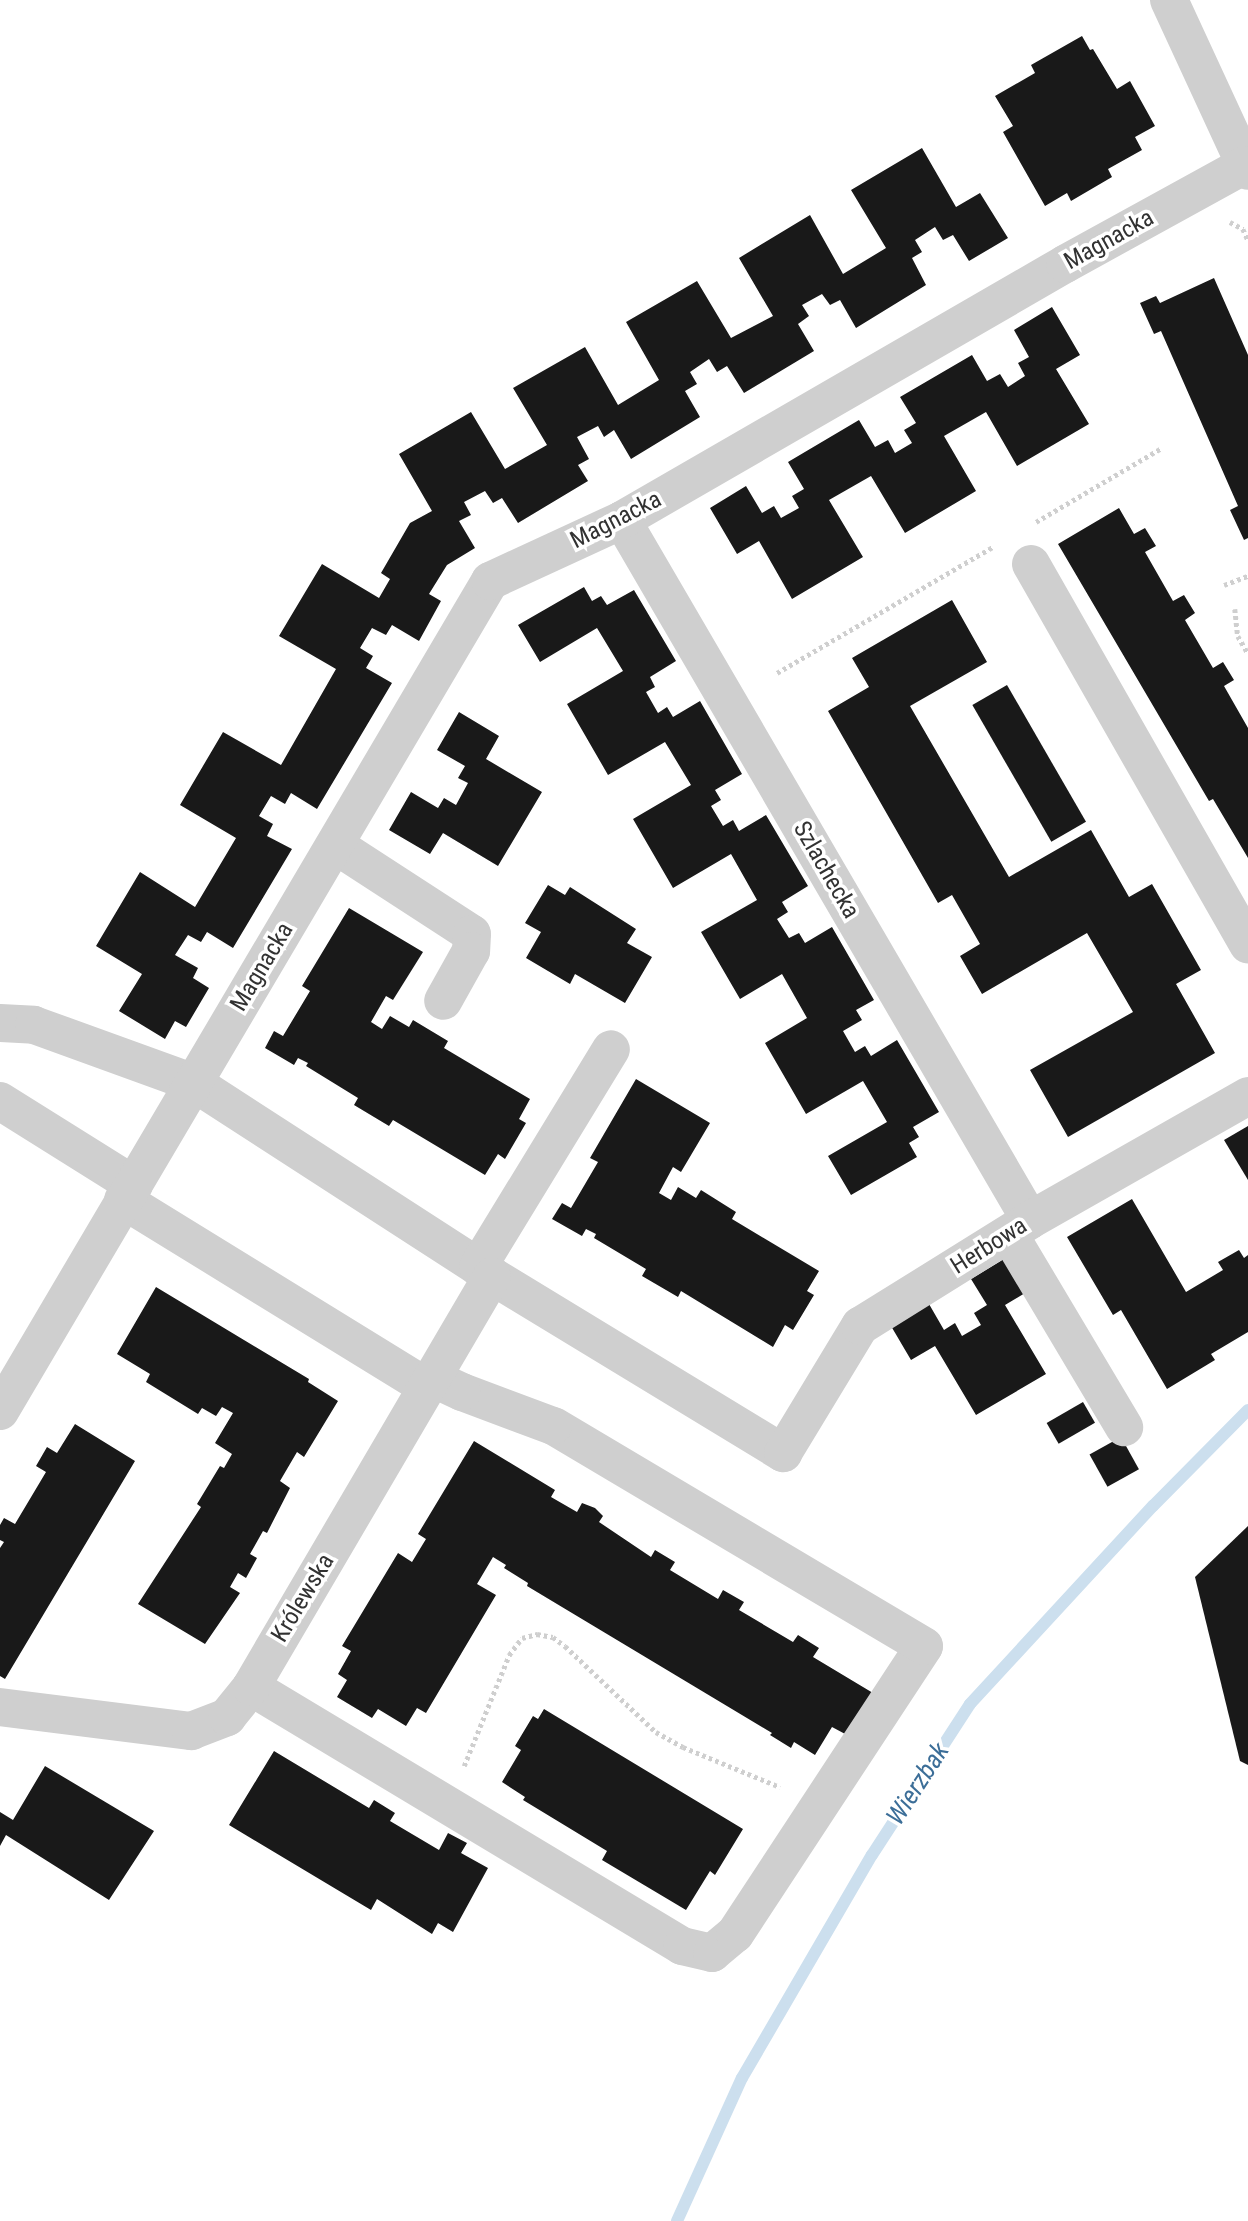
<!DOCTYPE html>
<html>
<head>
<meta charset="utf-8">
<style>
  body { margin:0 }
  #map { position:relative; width:1248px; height:2221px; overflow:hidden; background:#fff; font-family:"Roboto Condensed",sans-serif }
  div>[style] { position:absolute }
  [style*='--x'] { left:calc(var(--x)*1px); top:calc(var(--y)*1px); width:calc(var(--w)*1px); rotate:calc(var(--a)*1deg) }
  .stream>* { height:12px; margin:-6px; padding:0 6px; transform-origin:6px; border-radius:6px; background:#ccdfee }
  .building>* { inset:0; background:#191919; transform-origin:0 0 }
  .path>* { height:4.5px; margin-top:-2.25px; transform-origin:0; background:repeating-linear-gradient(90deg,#cfcfcf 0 3.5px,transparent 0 7px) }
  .minor>* { height:38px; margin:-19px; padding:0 19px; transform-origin:19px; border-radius:19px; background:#cfcfcf }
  span { translate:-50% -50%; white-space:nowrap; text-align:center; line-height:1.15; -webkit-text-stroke:7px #fff; paint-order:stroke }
  .street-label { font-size:24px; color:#323232 }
  .water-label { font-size:26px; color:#3c6e98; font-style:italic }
</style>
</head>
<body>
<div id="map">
  <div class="stream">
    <div style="--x:677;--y:2221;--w:157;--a:-65.6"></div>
    <div style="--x:742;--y:2078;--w:258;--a:-59.8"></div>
    <div style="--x:872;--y:1855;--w:180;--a:-57"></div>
    <div style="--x:970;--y:1704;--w:270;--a:-47.3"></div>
    <div style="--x:1153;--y:1506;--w:135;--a:-45.3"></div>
  </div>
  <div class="building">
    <div style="clip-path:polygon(1082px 36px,1090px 50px,1093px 49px,1117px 89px,1130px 81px,1155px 126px,1135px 137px,1142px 150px,1108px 169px,1112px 177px,1071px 201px,1067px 193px,1045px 206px,1003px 132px,1013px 126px,995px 96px,1035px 73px,1031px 65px)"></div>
    <div style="clip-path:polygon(922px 148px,956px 207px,980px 193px,1008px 238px,969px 261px,953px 235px,943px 240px,935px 227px,915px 240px,922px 252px,912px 258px,926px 285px,856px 328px,840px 300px,830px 305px,822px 294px,802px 305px,809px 316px,798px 324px,814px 351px,744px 393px,727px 366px,717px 372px,709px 359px,690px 372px,697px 384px,685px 391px,700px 417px,631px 459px,614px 430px,604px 437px,598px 426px,577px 437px,589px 459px,578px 465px,588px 481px,518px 523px,502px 498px,493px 503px,485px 491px,464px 502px,471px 515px,459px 521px,475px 548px,447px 565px,429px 594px,441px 601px,419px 641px,392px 625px,386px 635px,372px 628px,360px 648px,373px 656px,366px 668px,392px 683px,317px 809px,291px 793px,285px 804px,271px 796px,259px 816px,273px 824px,267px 836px,292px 849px,233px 948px,207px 932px,201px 942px,188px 935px,175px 955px,198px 968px,193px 978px,209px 988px,186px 1027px,175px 1021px,165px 1039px,119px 1011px,142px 974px,96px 946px,140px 872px,195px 907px,236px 838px,180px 805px,223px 732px,281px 765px,336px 669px,279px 636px,322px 564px,379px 598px,390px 579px,381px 573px,410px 523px,432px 511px,399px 454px,471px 412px,505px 469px,547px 445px,513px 388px,585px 347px,618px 405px,659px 380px,626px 322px,697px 281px,731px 338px,773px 316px,739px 258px,810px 215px,843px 274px,886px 248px,851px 190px)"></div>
    <div style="clip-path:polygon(1214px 278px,1248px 355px,1248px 538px,1244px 540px,1230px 510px,1238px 506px,1161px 331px,1154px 334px,1140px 303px,1156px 296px,1160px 303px)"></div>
    <div style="clip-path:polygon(1052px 307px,1080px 355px,1056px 369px,1089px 424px,1017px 466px,986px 412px,944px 436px,976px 491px,905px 533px,871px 476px,829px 500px,863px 557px,792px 599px,759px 541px,737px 554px,710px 508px,746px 486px,762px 513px,774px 506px,781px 518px,799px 508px,792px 496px,804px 489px,788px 462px,859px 420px,875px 447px,888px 440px,895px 453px,912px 443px,904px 430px,916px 423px,900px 397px,972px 355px,987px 381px,1000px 374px,1008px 387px,1025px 376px,1018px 363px,1029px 357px,1014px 330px)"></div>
    <div style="clip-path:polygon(1119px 508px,1134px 534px,1145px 528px,1156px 546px,1145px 552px,1173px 601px,1184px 595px,1195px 613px,1185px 620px,1213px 668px,1223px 662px,1234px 680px,1224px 686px,1248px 728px,1248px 858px,1213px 799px,1209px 801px,1058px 544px)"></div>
    <div style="clip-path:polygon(584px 587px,592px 601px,601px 596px,607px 605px,634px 590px,676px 661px,650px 677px,655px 687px,646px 692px,658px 713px,667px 707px,673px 717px,700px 701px,742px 774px,715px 790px,721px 800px,711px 806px,723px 826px,733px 820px,739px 831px,766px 815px,808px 886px,782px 902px,788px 912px,777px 919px,789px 938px,799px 933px,805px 943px,832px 927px,874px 1000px,856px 1010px,862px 1020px,843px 1031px,855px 1052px,865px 1046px,871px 1056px,897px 1040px,939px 1112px,913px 1127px,919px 1137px,909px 1143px,917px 1157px,851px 1195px,828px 1156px,887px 1122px,863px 1081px,806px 1114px,765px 1043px,807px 1018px,782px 974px,740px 999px,701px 932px,757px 900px,731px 854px,673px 888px,633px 819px,691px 785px,665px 742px,608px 775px,567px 704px,623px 671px,597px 628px,540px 662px,518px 625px)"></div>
    <div style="clip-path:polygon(952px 600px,987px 662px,910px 706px,1009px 877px,1091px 830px,1129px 897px,1152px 884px,1201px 970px,1176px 984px,1215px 1053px,1068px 1137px,1030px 1070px,1133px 1012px,1087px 933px,982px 994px,960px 956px,980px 944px,952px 895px,938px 903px,828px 711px,869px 687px,852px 658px)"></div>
    <div style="left:1007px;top:685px;width:158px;height:40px;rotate:60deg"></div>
    <div style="clip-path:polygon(459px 712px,499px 736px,486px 759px,542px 792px,498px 866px,443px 833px,430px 854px,389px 830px,411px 792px,438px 808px,444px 798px,456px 805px,468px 783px,458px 778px,465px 766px,437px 750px)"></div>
    <div style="clip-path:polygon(548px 885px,565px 895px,570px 887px,636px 929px,627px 943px,652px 957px,625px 1003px,575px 974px,570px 984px,526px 958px,541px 932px,525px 923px)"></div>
    <div style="clip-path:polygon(349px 908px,423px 952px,393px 1000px,386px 996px,371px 1022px,382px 1029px,390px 1016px,409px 1027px,413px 1020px,448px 1041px,444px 1048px,530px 1099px,519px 1119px,526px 1123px,505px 1159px,498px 1154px,485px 1175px,393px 1120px,389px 1126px,354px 1105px,358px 1098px,306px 1066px,308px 1063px,298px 1058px,294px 1065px,265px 1048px,274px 1031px,283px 1036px,310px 991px,302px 986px)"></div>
    <div style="clip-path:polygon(636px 1079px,710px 1123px,681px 1172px,673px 1167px,659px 1193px,671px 1200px,678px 1187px,696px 1198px,701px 1190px,736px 1212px,732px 1219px,819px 1271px,807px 1291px,814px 1295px,793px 1330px,785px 1325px,773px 1347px,681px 1291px,678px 1297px,642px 1276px,646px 1269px,594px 1238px,596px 1234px,586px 1229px,582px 1236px,552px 1219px,562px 1203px,571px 1208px,598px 1162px,590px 1158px)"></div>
    <div style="clip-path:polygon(1248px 1126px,1248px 1180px,1224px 1140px)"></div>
    <div style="clip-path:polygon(1132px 1199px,1186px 1292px,1223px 1270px,1218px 1262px,1239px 1250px,1244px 1258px,1248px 1255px,1248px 1332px,1211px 1354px,1215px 1360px,1167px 1389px,1121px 1310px,1113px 1315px,1067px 1237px)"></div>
    <div style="clip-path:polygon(1009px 1256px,1030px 1290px,1005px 1305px,1046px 1374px,976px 1415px,935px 1346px,911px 1360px,891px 1326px,929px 1304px,944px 1330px,955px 1323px,962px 1336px,981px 1325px,974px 1313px,987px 1305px,971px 1279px)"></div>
    <div style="clip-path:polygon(156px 1287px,309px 1379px,308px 1382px,338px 1401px,304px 1457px,297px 1452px,280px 1481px,290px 1488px,267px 1533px,263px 1531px,250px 1554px,257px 1558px,246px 1578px,238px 1573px,230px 1587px,240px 1593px,205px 1644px,138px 1604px,201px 1507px,197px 1504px,220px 1466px,224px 1468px,232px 1454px,215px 1443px,233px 1413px,222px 1407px,216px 1416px,202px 1408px,198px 1414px,146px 1382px,150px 1374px,117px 1354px)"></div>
    <div style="left:1083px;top:1402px;width:24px;height:42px;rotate:60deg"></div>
    <div style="clip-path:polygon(75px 1424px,135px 1461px,5px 1679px,0 1676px,0 1548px,4px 1542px,0 1540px,0 1525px,4px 1518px,15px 1524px,46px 1472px,36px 1466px,47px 1447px,57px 1453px)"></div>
    <div style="left:1121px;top:1437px;width:37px;height:36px;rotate:61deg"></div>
    <div style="clip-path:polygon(474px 1441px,555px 1490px,551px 1497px,577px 1512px,582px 1503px,595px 1508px,603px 1516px,599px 1522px,651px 1557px,655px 1550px,675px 1562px,670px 1570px,718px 1599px,723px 1590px,744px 1602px,739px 1610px,793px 1642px,798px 1635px,819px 1648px,813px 1657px,873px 1693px,847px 1735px,832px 1727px,815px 1755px,794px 1742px,791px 1748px,770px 1735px,772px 1733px,527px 1586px,528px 1583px,504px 1568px,506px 1565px,493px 1557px,477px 1584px,496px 1595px,426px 1713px,417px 1708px,406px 1726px,378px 1709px,372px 1718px,337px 1697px,347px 1680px,338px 1674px,351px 1651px,342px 1646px,398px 1553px,412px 1562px,426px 1539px,418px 1534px)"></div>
    <div style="clip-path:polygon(1248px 1526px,1248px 1765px,1240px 1761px,1195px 1577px)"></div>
    <div style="clip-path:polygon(544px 1709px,743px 1829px,715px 1875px,710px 1871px,686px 1910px,602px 1860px,607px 1851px,523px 1800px,525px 1797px,502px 1782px,521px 1750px,515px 1746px,533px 1716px,538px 1719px)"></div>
    <div style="clip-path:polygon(274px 1751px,369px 1808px,374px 1800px,395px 1813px,390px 1821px,439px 1850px,448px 1833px,467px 1843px,461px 1853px,488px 1868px,453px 1932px,438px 1923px,432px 1934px,377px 1899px,371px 1910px,229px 1825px)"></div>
    <div style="clip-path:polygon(45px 1766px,154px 1831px,109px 1900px,6px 1835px,0 1846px,0 1812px,13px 1820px)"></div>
  </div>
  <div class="path">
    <div style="--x:1230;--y:222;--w:15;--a:28"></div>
    <div style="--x:1243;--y:229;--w:12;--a:66"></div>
    <div style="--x:1036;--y:522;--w:144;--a:-30.5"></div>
    <div style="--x:1224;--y:585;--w:26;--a:-21"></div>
    <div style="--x:1235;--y:609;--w:27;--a:84"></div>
    <div style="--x:1238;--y:636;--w:20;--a:60"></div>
    <div style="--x:777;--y:673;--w:250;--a:-30.3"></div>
    <div style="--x:464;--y:1766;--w:120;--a:-67.9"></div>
    <div style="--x:509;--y:1655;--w:21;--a:-53"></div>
    <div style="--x:522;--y:1638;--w:16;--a:-15"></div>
    <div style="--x:537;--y:1634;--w:16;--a:11"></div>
    <div style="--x:553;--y:1637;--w:15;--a:37"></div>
    <div style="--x:565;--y:1646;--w:125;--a:43.4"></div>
    <div style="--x:656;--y:1732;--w:31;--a:29"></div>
    <div style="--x:683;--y:1747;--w:105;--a:22.4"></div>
  </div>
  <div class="minor">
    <div style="--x:1169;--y:0;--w:188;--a:65.2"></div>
    <div style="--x:622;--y:520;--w:810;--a:59.76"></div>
    <div style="--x:1031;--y:564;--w:438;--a:60.3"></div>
    <div style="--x:335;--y:845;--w:163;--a:33"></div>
    <div style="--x:472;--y:934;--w:17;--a:93"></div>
    <div style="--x:471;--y:951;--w:57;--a:119.2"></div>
    <div style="--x:0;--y:1023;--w:34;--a:3"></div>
    <div style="--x:34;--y:1025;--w:170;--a:19.9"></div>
    <div style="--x:194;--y:1083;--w:355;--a:32.9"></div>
    <div style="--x:492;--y:1276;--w:341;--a:31.3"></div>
    <div style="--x:783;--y:1453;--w:149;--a:-58.8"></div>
    <div style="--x:860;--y:1326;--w:200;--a:-31.9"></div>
    <div style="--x:1030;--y:1220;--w:251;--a:-29.6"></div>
    <div style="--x:0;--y:1101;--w:158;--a:32.1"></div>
    <div style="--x:123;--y:1200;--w:357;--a:31.6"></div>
    <div style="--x:1009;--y:1234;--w:225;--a:59.2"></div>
    <div style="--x:478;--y:1267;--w:255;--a:-58.6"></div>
    <div style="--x:0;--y:1411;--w:964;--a:-59.44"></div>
    <div style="--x:490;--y:581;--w:145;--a:-24.8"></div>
    <div style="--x:622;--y:520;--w:512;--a:-30.02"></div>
    <div style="--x:1065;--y:264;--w:205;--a:-28.8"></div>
    <div style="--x:251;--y:1687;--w:503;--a:31"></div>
    <div style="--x:682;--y:1946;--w:31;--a:13"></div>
    <div style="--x:712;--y:1953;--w:30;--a:-40"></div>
    <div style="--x:735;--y:1934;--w:344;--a:-56.7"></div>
    <div style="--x:924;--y:1646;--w:431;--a:-149.3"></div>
    <div style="--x:553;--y:1426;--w:97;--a:-159.5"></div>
    <div style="--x:462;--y:1392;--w:33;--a:-155"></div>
    <div style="--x:0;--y:1707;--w:193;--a:7.2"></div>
    <div style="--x:191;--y:1731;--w:39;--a:-21"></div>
    <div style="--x:227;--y:1717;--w:38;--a:-51"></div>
    <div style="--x:251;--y:1687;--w:476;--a:-59.6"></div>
  </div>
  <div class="street-label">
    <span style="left:1109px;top:240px;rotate:-29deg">Magnacka</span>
    <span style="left:616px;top:520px;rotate:-27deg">Magnacka</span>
    <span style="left:826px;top:870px;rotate:60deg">Szlachecka</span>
    <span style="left:262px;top:967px;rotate:-59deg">Magnacka</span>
    <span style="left:989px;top:1246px;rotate:-32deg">Herbowa</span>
    <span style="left:303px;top:1598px;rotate:-59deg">Królewska</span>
  </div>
  <div class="water-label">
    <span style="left:918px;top:1784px;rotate:-57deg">Wierzbak</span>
  </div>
</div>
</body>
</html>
